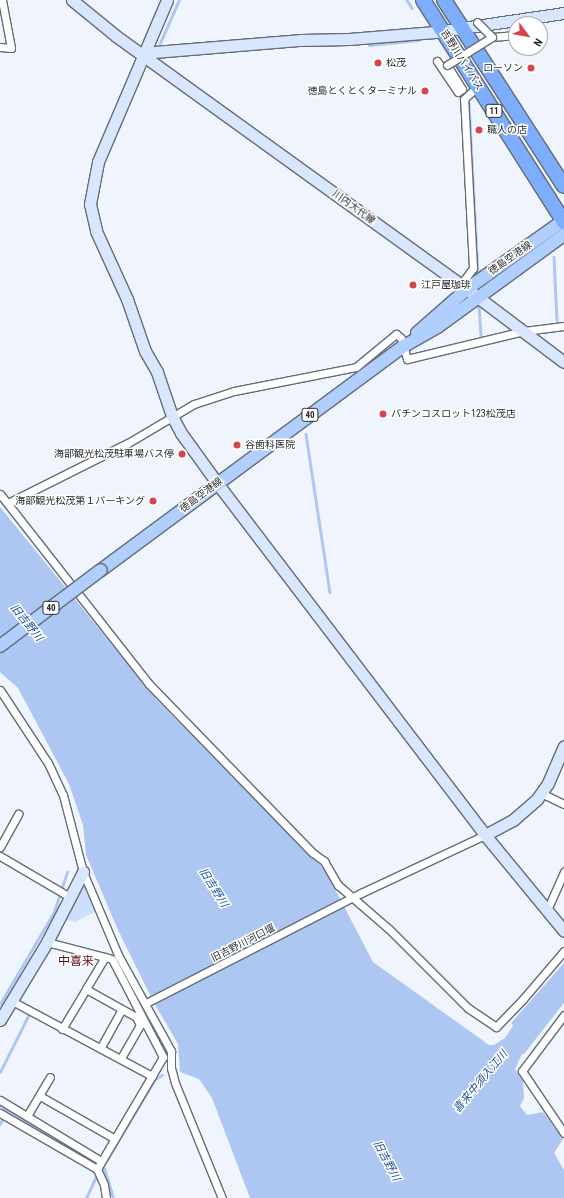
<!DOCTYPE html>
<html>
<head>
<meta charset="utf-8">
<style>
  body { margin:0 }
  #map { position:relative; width:564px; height:1198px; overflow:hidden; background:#f0f5fd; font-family:"Roboto Condensed","Noto Sans JP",sans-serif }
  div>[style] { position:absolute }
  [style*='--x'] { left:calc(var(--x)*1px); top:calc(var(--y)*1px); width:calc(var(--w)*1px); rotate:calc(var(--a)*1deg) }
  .green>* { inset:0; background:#ccdffc }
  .water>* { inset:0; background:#adc7f2 }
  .stream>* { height:2.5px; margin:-1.25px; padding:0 1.25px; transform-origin:1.25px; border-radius:1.25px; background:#adc7f2 }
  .roads { filter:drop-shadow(1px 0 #646c77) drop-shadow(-1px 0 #646c77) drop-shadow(0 1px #646c77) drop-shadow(0 -1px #646c77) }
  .street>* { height:7px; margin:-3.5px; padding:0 3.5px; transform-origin:3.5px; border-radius:3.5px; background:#fff }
  .secondary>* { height:11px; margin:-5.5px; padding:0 5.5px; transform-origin:5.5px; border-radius:5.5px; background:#d8e7fe }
  .primary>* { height:12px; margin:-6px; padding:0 6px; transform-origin:6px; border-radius:6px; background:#b0cefe }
  .highway>* { height:14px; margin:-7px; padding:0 7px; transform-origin:7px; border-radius:7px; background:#7caefd }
  .bridges { filter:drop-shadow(1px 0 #646c77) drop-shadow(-1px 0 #646c77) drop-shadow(0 1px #646c77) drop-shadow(0 -1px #646c77) }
  .street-bridge>* { height:7px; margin:-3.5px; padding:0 3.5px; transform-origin:3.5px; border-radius:3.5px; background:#fff }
  .primary-bridge>* { height:12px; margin:-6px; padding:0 6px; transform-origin:6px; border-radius:6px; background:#b0cefe }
  .dots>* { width:11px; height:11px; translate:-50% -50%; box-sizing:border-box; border:2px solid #fff; border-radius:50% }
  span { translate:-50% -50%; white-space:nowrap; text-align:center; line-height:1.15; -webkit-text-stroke:3px #fff; paint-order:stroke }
  .shield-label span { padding:1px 3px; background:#fff; border:1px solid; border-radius:3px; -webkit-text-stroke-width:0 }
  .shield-label { font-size:9px; color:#272b30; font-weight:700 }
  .street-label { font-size:10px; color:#272b30 }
  .poi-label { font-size:10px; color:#272b30 }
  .left { translate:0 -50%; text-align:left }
  .right { translate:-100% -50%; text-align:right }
  .water-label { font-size:11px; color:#1a4d9e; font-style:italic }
  .quarter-label { font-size:12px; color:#561115 }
  .north { position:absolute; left:508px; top:16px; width:40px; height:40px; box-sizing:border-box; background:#fff; border:1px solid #a9aaac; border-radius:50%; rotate:122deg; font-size:11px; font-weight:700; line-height:16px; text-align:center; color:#272b30 }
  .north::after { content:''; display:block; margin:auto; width:14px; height:18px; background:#d5454b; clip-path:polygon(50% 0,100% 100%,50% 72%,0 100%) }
</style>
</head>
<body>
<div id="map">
  <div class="green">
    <div style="clip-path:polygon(84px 883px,97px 911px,75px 922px,64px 919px)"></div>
  </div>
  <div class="water">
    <div style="clip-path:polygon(0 507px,157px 700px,325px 870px,373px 962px,489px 1045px,494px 1045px,505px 1038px,513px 1026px,511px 1023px,564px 963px,564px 1003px,524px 1054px,522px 1054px,515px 1069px,523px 1081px,524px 1098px,520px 1106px,527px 1115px,543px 1112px,563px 1139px,554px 1153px,564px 1170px,564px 1198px,250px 1198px,212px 1098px,199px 1079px,180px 1072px,178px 1044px,153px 1001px,118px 930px,86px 855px,83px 825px,69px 784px,18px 688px,0 672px)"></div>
  </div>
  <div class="stream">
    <div style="--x:407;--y:0;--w:9;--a:58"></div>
    <div style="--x:160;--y:43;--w:47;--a:-66.2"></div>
    <div style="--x:369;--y:45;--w:49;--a:-5.8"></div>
    <div style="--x:469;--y:103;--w:171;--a:87"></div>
    <div style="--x:554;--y:257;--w:64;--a:87.3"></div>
    <div style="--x:479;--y:306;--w:29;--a:86"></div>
    <div style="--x:306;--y:434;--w:160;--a:81.4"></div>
    <div style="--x:0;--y:1004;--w:107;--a:-59.6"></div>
    <div style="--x:54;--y:912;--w:42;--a:-72"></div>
    <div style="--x:0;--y:1072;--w:63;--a:-63.4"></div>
    <div style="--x:0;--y:1105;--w:106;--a:30.7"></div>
    <div style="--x:0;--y:1124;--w:17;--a:-65"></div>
    <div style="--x:86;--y:1198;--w:26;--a:-65"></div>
    <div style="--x:113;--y:1198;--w:34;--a:-107"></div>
    <div style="--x:103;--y:1166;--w:101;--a:-59.1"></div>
    <div style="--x:155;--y:1079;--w:8;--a:-30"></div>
  </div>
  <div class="roads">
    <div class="street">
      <div style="--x:492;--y:37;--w:24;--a:-5"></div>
      <div style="--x:0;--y:47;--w:11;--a:5"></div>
      <div style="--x:11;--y:48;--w:49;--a:-100.6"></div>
      <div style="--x:437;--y:61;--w:37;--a:56"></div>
      <div style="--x:458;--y:92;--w:5;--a:-37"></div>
      <div style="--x:462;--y:89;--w:28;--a:-122"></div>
      <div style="--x:461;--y:284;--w:20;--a:-53"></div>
      <div style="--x:473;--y:268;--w:169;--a:-93"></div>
      <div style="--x:464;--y:99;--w:19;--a:-43"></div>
      <div style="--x:0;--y:494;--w:241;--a:51.9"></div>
      <div style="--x:149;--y:684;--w:235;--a:45.9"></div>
      <div style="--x:313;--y:853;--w:14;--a:36"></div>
      <div style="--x:324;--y:861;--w:28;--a:60"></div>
      <div style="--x:338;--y:885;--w:67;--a:40.8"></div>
      <div style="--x:389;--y:929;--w:112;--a:45"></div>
      <div style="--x:468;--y:1008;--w:34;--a:34"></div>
      <div style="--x:496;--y:1027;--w:39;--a:-46"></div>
      <div style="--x:523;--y:999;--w:63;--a:-49.5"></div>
      <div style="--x:8;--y:503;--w:134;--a:-26.6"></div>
      <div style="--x:128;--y:443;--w:77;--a:-30.6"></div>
      <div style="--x:194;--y:404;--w:42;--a:-18"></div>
      <div style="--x:234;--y:391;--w:124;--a:-11.1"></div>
      <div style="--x:356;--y:367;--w:52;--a:-39.5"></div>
      <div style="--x:396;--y:334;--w:6;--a:39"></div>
      <div style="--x:401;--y:338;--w:22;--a:74"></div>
      <div style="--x:407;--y:359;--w:120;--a:-13.5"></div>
      <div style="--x:524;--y:331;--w:40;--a:-7.1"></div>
      <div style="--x:0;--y:690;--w:87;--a:56.7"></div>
      <div style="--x:48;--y:763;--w:35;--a:65"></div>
      <div style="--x:63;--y:795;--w:80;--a:75.4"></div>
      <div style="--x:83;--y:872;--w:90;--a:67.1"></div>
      <div style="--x:118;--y:955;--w:110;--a:61.1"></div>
      <div style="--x:171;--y:1051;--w:17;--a:90"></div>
      <div style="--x:171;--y:1068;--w:16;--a:75"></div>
      <div style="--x:175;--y:1083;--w:124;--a:67.8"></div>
      <div style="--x:541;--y:793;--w:25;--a:26"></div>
      <div style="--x:0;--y:847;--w:38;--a:-61"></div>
      <div style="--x:0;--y:856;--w:81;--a:30.4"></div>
      <div style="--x:547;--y:910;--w:42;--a:-65.9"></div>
      <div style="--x:47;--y:942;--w:64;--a:14.5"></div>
      <div style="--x:105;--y:957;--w:37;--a:121"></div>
      <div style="--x:86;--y:989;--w:57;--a:29.2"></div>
      <div style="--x:136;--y:1017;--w:9;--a:63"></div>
      <div style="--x:140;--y:1025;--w:38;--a:120"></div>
      <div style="--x:12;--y:1001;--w:159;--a:28.2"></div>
      <div style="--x:146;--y:1003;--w:242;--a:-27.1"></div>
      <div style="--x:361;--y:893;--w:137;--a:-25.1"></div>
      <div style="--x:564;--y:1015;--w:70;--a:126.9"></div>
      <div style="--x:522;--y:1071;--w:75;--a:55.9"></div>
      <div style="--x:62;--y:1029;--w:47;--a:-59"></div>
      <div style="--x:101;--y:1047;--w:43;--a:-61.1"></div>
      <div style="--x:40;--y:1096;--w:86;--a:29.8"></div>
      <div style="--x:0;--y:1100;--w:118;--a:31.1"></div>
      <div style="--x:0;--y:1113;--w:112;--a:30"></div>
      <div style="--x:97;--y:1169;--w:17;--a:66"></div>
      <div style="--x:104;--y:1185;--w:13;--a:81"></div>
      <div style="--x:27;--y:1116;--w:45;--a:-59.5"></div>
      <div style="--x:97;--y:1169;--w:130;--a:-59.5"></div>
      <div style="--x:163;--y:1057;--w:110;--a:-117.5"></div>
    </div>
    <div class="secondary">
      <div style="--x:72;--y:0;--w:57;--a:39.3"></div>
      <div style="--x:116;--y:36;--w:433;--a:35.8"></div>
      <div style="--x:467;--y:289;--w:121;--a:37"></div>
      <div style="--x:167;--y:0;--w:176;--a:113.1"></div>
      <div style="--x:98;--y:162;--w:43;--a:100.8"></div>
      <div style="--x:90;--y:204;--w:28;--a:77"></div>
      <div style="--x:96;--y:231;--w:75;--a:65.5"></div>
      <div style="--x:127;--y:299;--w:55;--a:70.9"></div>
      <div style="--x:145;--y:351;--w:24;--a:60"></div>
      <div style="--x:157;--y:372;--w:46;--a:71.2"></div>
      <div style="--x:172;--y:416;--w:19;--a:62"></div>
      <div style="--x:181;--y:433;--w:62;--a:54.2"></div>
      <div style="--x:217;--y:483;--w:442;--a:52.7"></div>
      <div style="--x:485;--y:835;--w:124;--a:50.5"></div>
      <div style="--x:142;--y:53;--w:160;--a:-4.7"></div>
      <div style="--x:301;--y:40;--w:48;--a:-1.2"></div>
      <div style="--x:349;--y:39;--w:86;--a:-4.7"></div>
      <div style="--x:435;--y:32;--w:130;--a:-8.4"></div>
      <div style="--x:485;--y:835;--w:32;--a:-28"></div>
      <div style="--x:513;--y:820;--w:32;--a:-41"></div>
      <div style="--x:537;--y:799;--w:19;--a:-55"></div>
      <div style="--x:548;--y:783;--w:40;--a:-66.6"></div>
      <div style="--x:0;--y:1020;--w:91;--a:-58.9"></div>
      <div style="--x:47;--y:942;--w:79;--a:-62.8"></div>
    </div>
    <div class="primary">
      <div style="--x:417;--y:333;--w:67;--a:-41.3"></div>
      <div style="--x:467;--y:289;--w:119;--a:-35.4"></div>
      <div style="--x:101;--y:570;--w:377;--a:-36.5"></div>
      <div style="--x:404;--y:346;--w:40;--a:-29.7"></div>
      <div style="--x:439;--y:326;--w:155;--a:-36.1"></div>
    </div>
    <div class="highway">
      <div style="--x:423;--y:0;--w:263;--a:57.6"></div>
      <div style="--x:444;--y:0;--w:221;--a:57.2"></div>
    </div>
  </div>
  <div class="bridges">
    <div class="street-bridge">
      <div style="--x:447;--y:65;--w:53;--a:-31.9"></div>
      <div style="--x:492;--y:37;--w:21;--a:-135"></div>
    </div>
    <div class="primary-bridge">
      <div style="--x:0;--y:646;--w:126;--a:-37"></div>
    </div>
  </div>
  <div class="dots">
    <div style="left:378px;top:63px;background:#d5454b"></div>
    <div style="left:531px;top:68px;background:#d5454b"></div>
    <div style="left:425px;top:91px;background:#d5454b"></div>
    <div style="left:479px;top:130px;background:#d5454b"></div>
    <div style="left:413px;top:285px;background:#d5454b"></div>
    <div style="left:383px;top:414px;background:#d5454b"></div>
    <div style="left:237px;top:445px;background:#d5454b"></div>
    <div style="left:182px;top:454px;background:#d5454b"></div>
    <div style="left:153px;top:501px;background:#d5454b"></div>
  </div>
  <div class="shield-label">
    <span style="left:494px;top:111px">11</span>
    <span style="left:310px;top:415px">40</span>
    <span style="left:51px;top:608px">40</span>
  </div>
  <div class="street-label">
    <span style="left:462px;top:60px;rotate:58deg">吉野川バイパス</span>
    <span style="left:354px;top:207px;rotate:36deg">川内大代線</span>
    <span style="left:510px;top:258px;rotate:-35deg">徳島空港線</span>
    <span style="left:201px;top:495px;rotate:-37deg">徳島空港線</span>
    <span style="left:243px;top:943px;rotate:-27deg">旧吉野川河口堰</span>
  </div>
  <div class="poi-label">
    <span class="left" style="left:386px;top:63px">松茂</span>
    <span class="right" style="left:523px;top:68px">ローソン</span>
    <span class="right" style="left:417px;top:91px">徳島とくとくターミナル</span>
    <span class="left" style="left:487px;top:130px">職人の店</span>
    <span class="left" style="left:421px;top:285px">江戸屋珈琲</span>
    <span class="left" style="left:391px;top:414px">パチンコスロット123松茂店</span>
    <span class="left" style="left:245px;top:445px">谷歯科医院</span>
    <span class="right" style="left:174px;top:454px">海部観光松茂駐車場バス停</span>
    <span class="right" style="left:145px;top:501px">海部観光松茂第１パーキング</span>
  </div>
  <div class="water-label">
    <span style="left:26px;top:623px;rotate:51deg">旧吉野川</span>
    <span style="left:213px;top:888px;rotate:58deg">旧吉野川</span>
    <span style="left:481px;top:1082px;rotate:-50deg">喜来中須入江川</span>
    <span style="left:386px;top:1161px;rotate:62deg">旧吉野川</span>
  </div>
  <div class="quarter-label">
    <span style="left:76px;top:962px">中喜来</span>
  </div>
  <div class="north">N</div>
</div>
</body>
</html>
